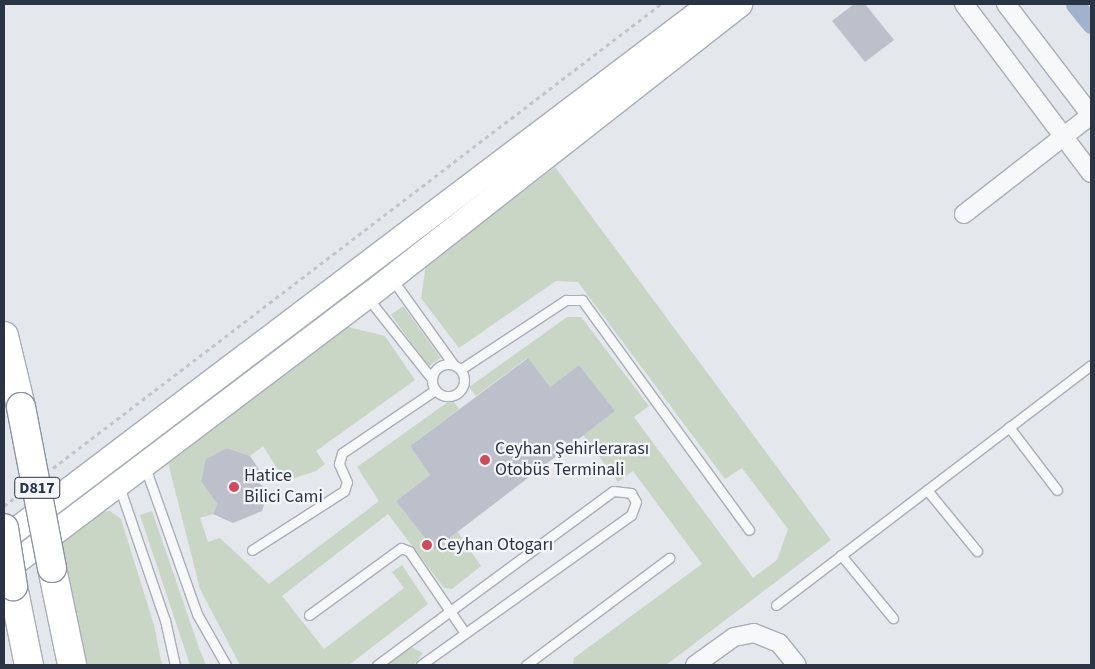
<!DOCTYPE html>
<html>
<head>
<meta charset="utf-8">
<style>
  body { margin:0 }
  #map { position:relative; width:1095px; height:669px; overflow:hidden; background:#e4e7ec; font-family:"Source Sans 3",sans-serif }
  div>[style] { position:absolute }
  [style*='--x'] { left:calc(var(--x)*1px); top:calc(var(--y)*1px); width:calc(var(--w)*1px); rotate:calc(var(--a)*1deg) }
  .green>* { inset:0; background:#c9d6c5; transform-origin:0 0 }
  .canal>* { height:19px; margin:-9.5px; padding:0 9.5px; transform-origin:9.5px; border-radius:9.5px; background:#9fb4cc }
  .building>* { inset:0; background:#bbc0ca }
  .path>* { height:3px; margin-top:-1.5px; transform-origin:0; background:repeating-linear-gradient(90deg,#c2c5cb 0 4px,transparent 0 8px) }
  .roads { filter:drop-shadow(1px 0 #a9aeb7) drop-shadow(-1px 0 #a9aeb7) drop-shadow(0 1px #a9aeb7) drop-shadow(0 -1px #a9aeb7) }
  .lane>* { height:9px; margin:-4.5px; padding:0 4.5px; transform-origin:4.5px; border-radius:4.5px; background:#f7f8fa }
  .lane>.ring { margin:-4.5px; padding:0; box-sizing:content-box; background:none; border:9px solid #f7f8fa; border-radius:50% }
  .street>* { height:18px; margin:-9px; padding:0 9px; transform-origin:9px; border-radius:9px; background:#f7f8fa }
  .secondary>* { height:24px; margin:-12px; padding:0 12px; transform-origin:12px; border-radius:12px; background:#fff }
  .highway>* { height:28px; margin:-14px; padding:0 14px; transform-origin:14px; border-radius:14px; background:#fff }
  .bridges { filter:drop-shadow(1px 0 #8b94a3) drop-shadow(-1px 0 #8b94a3) drop-shadow(0 1px #8b94a3) drop-shadow(0 -1px #8b94a3) }
  .highway-bridge>* { height:28px; margin:-14px; padding:0 14px; transform-origin:14px; border-radius:14px; background:#fff }
  .dots>* { width:14px; height:14px; translate:-50% -50%; box-sizing:border-box; border:2px solid #f4f6f9; border-radius:50% }
  span { translate:-50% -50%; white-space:nowrap; text-align:center; line-height:1.15; -webkit-text-stroke:4.5px #f4f6f9; paint-order:stroke }
  .shield-label span { padding:1px 4px; background:#f4f6f9; border:1px solid; border-radius:4px; -webkit-text-stroke-width:0 }
  .shield-label { font-size:16px; color:#2b3445; font-weight:700 }
  .poi-label { font-size:18px; color:#2b3445 }
  .left { translate:0 -50%; text-align:left }
  .frame { position:absolute; inset:0; border:5px solid #2b3445; pointer-events:none }
</style>
</head>
<body>
<div id="map">
  <div class="green">
    <div style="clip-path:polygon(555px 167px,831px 540px,666px 665px,573px 665px,574px 658px,702px 564px,633px 471px,618px 482px,583px 435px,615px 411px,579px 365px,550px 387px,527px 358px,476px 396px,469px 387px,567px 317px,581px 317px,649px 406px,634px 417px,753px 578px,777px 560px,788px 529px,742px 468px,725px 479px,578px 282px,556px 281px,459px 348px,421px 298px,426px 265px)"></div>
    <div style="left:403px;top:306px;width:64px;height:15px;rotate:54deg"></div>
    <div style="clip-path:polygon(344px 326px,385px 336px,415px 380px,316px 451px,325px 464px,316px 471px,285px 481px,263px 446px,250px 456px,227px 448px,207px 459px,201px 481px,217px 504px,213px 514px,200px 518px,208px 542px,220px 538px,269px 584px,379px 501px,357px 467px,452px 399px,459px 409px,410px 446px,430px 475px,396px 501px,434px 550px,458px 532px,481px 566px,452px 589px,444px 588px,388px 514px,282px 596px,324px 649px,404px 588px,392px 572px,402px 565px,428px 604px,349px 665px,240px 665px,200px 589px,167px 459px)"></div>
    <div style="clip-path:polygon(110px 511px,121px 519px,154px 625px,162px 665px,84px 665px,57px 543px,96px 513px)"></div>
    <div style="clip-path:polygon(152px 511px,199px 648px,206px 665px,190px 665px,140px 515px)"></div>
    <div style="clip-path:polygon(411px 647px,423px 653px,414px 665px,386px 665px)"></div>
  </div>
  <div class="canal">
    <div style="--x:1075;--y:4;--w:26;--a:51"></div>
  </div>
  <div class="building">
    <div style="clip-path:polygon(854px 4px,865px 4px,894px 40px,865px 62px,832px 21px)"></div>
    <div style="clip-path:polygon(528px 358px,550px 387px,579px 365px,615px 411px,434px 550px,396px 501px,430px 475px,410px 446px)"></div>
    <div style="clip-path:polygon(227px 448px,250px 456px,262px 474px,260px 484px,269px 490px,262px 511px,233px 523px,213px 514px,217px 504px,201px 481px,206px 459px)"></div>
  </div>
  <div class="path">
    <div style="--x:53;--y:468;--w:765;--a:-37.35"></div>
    <div style="--x:4;--y:506;--w:16;--a:-38"></div>
  </div>
  <div class="roads">
    <div class="lane">
      <div style="--x:392;--y:279;--w:105;--a:54.3"></div>
      <div style="--x:367;--y:297;--w:105;--a:51.6"></div>
      <div class="ring" style="left:432px;top:364px;width:23px;height:23px"></div>
      <div style="--x:461;--y:369;--w:126;--a:-33.3"></div>
      <div style="--x:566;--y:300;--w:16;--a:0"></div>
      <div style="--x:582;--y:300;--w:284;--a:54"></div>
      <div style="--x:1009;--y:427;--w:79;--a:52.7"></div>
      <div style="--x:145;--y:467;--w:156;--a:70.5"></div>
      <div style="--x:197;--y:614;--w:59;--a:60.4"></div>
      <div style="--x:119;--y:486;--w:142;--a:71.1"></div>
      <div style="--x:165;--y:620;--w:46;--a:77.5"></div>
      <div style="--x:927;--y:490;--w:79;--a:50.7"></div>
      <div style="--x:252;--y:550;--w:109;--a:-32.7"></div>
      <div style="--x:344;--y:491;--w:9;--a:-72"></div>
      <div style="--x:347;--y:482;--w:20;--a:-114"></div>
      <div style="--x:339;--y:464;--w:11;--a:-75"></div>
      <div style="--x:342;--y:453;--w:112;--a:-34.1"></div>
      <div style="--x:841;--y:555;--w:82;--a:50.5"></div>
      <div style="--x:776;--y:605;--w:396;--a:-37.3"></div>
      <div style="--x:309;--y:615;--w:114;--a:-36.1"></div>
      <div style="--x:401;--y:548;--w:9;--a:21"></div>
      <div style="--x:409;--y:551;--w:99;--a:55.7"></div>
      <div style="--x:377;--y:665;--w:293;--a:-36.4"></div>
      <div style="--x:613;--y:491;--w:18;--a:6"></div>
      <div style="--x:631;--y:493;--w:10;--a:61"></div>
      <div style="--x:636;--y:502;--w:14;--a:111"></div>
      <div style="--x:631;--y:515;--w:258;--a:144.5"></div>
      <div style="--x:526;--y:665;--w:179;--a:-36.8"></div>
    </div>
    <div class="street">
      <div style="--x:964;--y:4;--w:211;--a:53.1"></div>
      <div style="--x:1006;--y:4;--w:140;--a:52.6"></div>
      <div style="--x:964;--y:214;--w:161;--a:-37.9"></div>
      <div style="--x:695;--y:665;--w:48;--a:-35.7"></div>
      <div style="--x:734;--y:637;--w:20;--a:-11"></div>
      <div style="--x:754;--y:633;--w:27;--a:22"></div>
      <div style="--x:779;--y:643;--w:28;--a:51"></div>
    </div>
    <div class="secondary">
      <div style="--x:4;--y:539;--w:886;--a:-37.15"></div>
      <div style="--x:4;--y:571;--w:461;--a:-37.1"></div>
      <div style="--x:372;--y:293;--w:468;--a:-38.1"></div>
    </div>
    <div class="highway">
      <div style="--x:4;--y:336;--w:73;--a:76.5"></div>
      <div style="--x:52;--y:568;--w:99;--a:78.3"></div>
      <div style="--x:13;--y:586;--w:81;--a:78.6"></div>
    </div>
  </div>
  <div class="bridges">
    <div class="highway-bridge">
      <div style="--x:21;--y:407;--w:164;--a:79.1"></div>
      <div style="--x:4;--y:528;--w:59;--a:81.2"></div>
    </div>
  </div>
  <div class="dots">
    <div style="left:485px;top:460px;background:#d1495b"></div>
    <div style="left:234px;top:487px;background:#d1495b"></div>
    <div style="left:427px;top:545px;background:#d1495b"></div>
  </div>
  <div class="shield-label">
    <span style="left:37px;top:488px">D817</span>
  </div>
  <div class="poi-label">
    <span class="left" style="left:495px;top:460px">Ceyhan Şehirlerarası<br>Otobüs Terminali</span>
    <span class="left" style="left:244px;top:487px">Hatice<br>Bilici Cami</span>
    <span class="left" style="left:437px;top:545px">Ceyhan Otogarı</span>
  </div>
  <div class="frame"></div>
</div>
</body>
</html>
